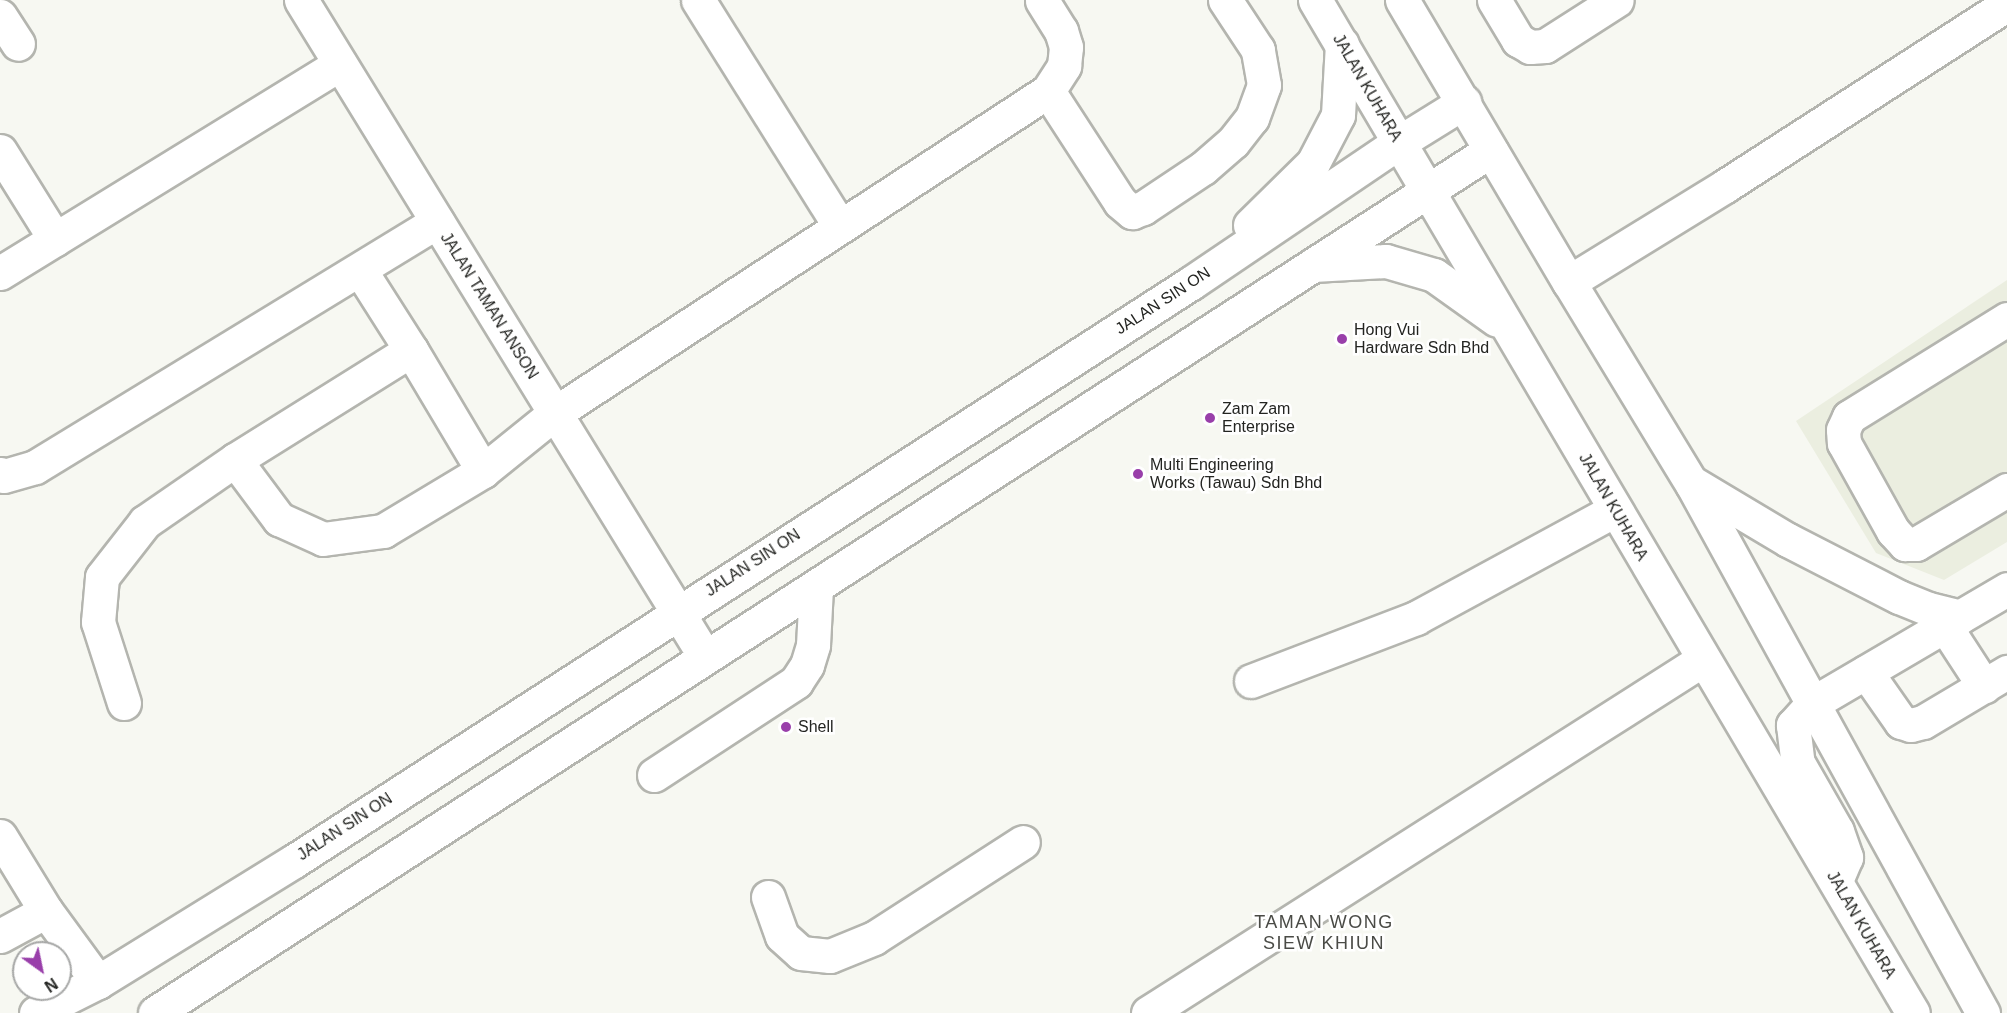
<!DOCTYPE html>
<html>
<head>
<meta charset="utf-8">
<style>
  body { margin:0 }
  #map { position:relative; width:2007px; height:1013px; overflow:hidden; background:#f7f8f2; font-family:Arial,sans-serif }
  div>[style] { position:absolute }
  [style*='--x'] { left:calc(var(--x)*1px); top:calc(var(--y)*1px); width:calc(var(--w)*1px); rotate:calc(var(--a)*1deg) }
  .built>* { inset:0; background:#ebeee0 }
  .roads { filter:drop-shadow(2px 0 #b4b5af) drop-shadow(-2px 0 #b4b5af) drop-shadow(0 2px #b4b5af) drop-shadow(0 -2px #b4b5af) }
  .minor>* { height:33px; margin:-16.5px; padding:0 16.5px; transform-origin:16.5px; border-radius:16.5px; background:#fff }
  .major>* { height:33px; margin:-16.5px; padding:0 16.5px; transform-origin:16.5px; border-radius:16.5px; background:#fff }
  .dots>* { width:16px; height:16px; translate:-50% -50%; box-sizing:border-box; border:3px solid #fff; border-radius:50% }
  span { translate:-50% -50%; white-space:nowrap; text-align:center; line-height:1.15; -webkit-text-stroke:5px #fff; paint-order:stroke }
  .street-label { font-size:16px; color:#242522 }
  .poi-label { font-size:16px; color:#242522 }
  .left { translate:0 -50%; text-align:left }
  .neighbourhood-label { font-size:18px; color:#4a4b46; letter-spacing:1.5px }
  .north { position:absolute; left:12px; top:941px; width:60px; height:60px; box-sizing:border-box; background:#fff; border:2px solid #a7a8a7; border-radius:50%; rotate:147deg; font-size:16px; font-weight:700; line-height:24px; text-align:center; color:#242522 }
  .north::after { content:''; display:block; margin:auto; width:21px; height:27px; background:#993faa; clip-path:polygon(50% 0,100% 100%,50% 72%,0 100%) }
</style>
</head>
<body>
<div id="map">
  <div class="built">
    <div style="clip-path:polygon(2007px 280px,2007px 542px,1944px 580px,1876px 553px,1796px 421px)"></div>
  </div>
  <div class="roads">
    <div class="minor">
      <div style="--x:301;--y:0;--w:769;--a:58.4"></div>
      <div style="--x:698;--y:0;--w:267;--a:57.9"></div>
      <div style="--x:1494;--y:0;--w:47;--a:59"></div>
      <div style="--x:1518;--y:40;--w:14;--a:30"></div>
      <div style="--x:1530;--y:47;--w:15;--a:-4"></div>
      <div style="--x:1545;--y:46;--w:85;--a:-32.6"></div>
      <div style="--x:0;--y:16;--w:33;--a:57"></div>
      <div style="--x:1048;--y:91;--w:132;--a:57"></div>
      <div style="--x:1120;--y:202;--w:16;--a:40"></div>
      <div style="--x:1132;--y:212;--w:12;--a:-20"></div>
      <div style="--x:1143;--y:208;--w:72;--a:-33.7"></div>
      <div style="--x:1203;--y:168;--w:40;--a:-41"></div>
      <div style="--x:1233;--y:142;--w:31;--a:-52"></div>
      <div style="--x:1252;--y:118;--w:35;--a:-70"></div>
      <div style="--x:1264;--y:85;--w:36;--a:-100"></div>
      <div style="--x:1258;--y:50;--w:60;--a:-123.4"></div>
      <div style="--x:0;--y:151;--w:104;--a:58"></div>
      <div style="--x:360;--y:270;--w:95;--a:57.5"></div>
      <div style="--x:411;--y:350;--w:208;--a:148"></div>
      <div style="--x:235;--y:460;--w:74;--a:53.3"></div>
      <div style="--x:279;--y:519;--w:48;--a:24.4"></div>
      <div style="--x:323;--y:539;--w:61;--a:-7.6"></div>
      <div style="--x:383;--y:531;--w:117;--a:-31"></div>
      <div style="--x:483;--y:471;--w:92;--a:-38.9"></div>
      <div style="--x:555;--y:413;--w:589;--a:-33.15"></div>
      <div style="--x:1048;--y:91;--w:30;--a:-57"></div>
      <div style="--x:1064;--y:66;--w:19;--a:-84"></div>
      <div style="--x:1066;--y:47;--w:17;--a:-107"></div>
      <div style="--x:1061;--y:31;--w:36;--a:-122"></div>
      <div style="--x:0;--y:273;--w:399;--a:-31.6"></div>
      <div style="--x:1569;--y:282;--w:183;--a:-31.6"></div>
      <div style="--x:1725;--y:186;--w:336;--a:-32.8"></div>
      <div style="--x:2007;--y:319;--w:186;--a:148.2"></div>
      <div style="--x:1849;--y:417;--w:14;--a:115"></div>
      <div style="--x:1843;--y:430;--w:13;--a:86"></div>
      <div style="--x:1844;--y:443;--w:101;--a:60.9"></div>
      <div style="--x:1893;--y:531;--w:18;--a:47"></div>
      <div style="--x:1905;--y:544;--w:11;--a:0"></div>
      <div style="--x:1916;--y:544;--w:106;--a:-30.7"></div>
      <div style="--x:411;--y:350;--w:141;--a:59.2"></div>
      <div style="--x:0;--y:474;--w:4;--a:27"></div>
      <div style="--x:4;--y:476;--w:32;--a:-16"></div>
      <div style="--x:35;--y:467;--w:471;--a:-31.4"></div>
      <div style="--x:1945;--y:626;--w:72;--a:57"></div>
      <div style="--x:1866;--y:672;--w:61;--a:55"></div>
      <div style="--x:1901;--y:722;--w:10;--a:17"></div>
      <div style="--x:1911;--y:725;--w:12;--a:-14"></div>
      <div style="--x:1923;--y:722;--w:98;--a:-30.8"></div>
      <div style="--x:1251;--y:681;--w:177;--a:-20.9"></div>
      <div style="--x:1416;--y:618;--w:226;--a:-28.5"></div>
      <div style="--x:124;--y:703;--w:85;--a:-107.8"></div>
      <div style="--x:98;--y:622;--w:45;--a:-84.9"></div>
      <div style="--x:102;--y:577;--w:70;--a:-52"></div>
      <div style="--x:145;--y:522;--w:109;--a:-34.6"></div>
      <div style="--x:1813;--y:703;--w:225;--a:-30.4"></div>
      <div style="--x:654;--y:775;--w:170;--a:-33.2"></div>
      <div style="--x:796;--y:682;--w:20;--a:-57"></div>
      <div style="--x:807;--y:665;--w:21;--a:-73"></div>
      <div style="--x:813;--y:645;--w:57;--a:-87"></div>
      <div style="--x:0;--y:836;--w:88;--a:58.5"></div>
      <div style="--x:46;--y:911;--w:88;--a:53.8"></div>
      <div style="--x:768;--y:897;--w:41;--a:70.3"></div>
      <div style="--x:782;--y:936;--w:25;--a:42"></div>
      <div style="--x:801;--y:953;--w:29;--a:6"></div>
      <div style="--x:830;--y:956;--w:48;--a:-22.2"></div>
      <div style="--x:874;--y:938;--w:177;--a:-32.8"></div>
      <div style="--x:0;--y:936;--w:52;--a:-28.5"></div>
      <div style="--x:1148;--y:1013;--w:657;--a:-32.5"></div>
    </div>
    <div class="major">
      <div style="--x:1315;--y:0;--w:1176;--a:59.45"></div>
      <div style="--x:1402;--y:0;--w:328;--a:59.4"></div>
      <div style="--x:1569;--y:282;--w:237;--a:58.7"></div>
      <div style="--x:1692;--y:484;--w:604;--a:61.19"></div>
      <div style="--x:1250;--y:225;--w:88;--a:-44.5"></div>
      <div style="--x:1313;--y:163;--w:54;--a:-62.5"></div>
      <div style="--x:1338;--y:115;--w:71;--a:-86.8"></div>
      <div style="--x:1313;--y:265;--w:73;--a:-3.1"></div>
      <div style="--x:1386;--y:261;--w:50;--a:16.3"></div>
      <div style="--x:1434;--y:275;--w:77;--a:35.5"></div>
      <div style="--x:1694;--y:484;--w:109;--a:30.8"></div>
      <div style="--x:1788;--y:540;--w:125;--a:27.2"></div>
      <div style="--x:1899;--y:597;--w:32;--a:22"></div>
      <div style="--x:1929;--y:609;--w:32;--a:14"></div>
      <div style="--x:1813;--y:703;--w:30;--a:132"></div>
      <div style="--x:1793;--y:725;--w:38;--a:83"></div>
      <div style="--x:1798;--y:763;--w:78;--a:60.2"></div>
      <div style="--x:1837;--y:831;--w:28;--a:71"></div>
      <div style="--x:1846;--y:857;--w:26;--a:113"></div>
      <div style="--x:36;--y:1013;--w:69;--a:-26.6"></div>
      <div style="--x:98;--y:982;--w:230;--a:-31.7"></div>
      <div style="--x:294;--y:861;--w:1067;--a:-32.8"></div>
      <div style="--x:1191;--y:283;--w:250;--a:-34.1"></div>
      <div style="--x:1398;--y:143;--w:78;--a:-31.8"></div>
      <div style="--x:155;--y:1013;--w:1590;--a:-32.86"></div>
    </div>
  </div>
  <div class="dots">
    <div style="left:1342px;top:339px;background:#993faa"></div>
    <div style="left:1210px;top:418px;background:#993faa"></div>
    <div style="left:1138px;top:474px;background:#993faa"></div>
    <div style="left:786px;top:727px;background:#993faa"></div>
  </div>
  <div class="street-label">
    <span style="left:1367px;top:88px;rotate:60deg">JALAN KUHARA</span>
    <span style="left:1163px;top:301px;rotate:-33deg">JALAN SIN ON</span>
    <span style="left:489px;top:306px;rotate:58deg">JALAN TAMAN ANSON</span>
    <span style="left:1613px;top:507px;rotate:60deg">JALAN KUHARA</span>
    <span style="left:753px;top:563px;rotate:-33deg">JALAN SIN ON</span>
    <span style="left:345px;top:827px;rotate:-33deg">JALAN SIN ON</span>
    <span style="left:1861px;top:925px;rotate:60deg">JALAN KUHARA</span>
  </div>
  <div class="poi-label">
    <span class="left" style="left:1354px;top:339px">Hong Vui<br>Hardware Sdn Bhd</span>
    <span class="left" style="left:1222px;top:418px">Zam Zam<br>Enterprise</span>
    <span class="left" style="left:1150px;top:474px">Multi Engineering<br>Works (Tawau) Sdn Bhd</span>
    <span class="left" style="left:798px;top:727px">Shell</span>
  </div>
  <div class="neighbourhood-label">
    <span style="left:1324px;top:933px">TAMAN WONG<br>SIEW KHIUN</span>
  </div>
  <div class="north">N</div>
</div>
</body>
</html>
